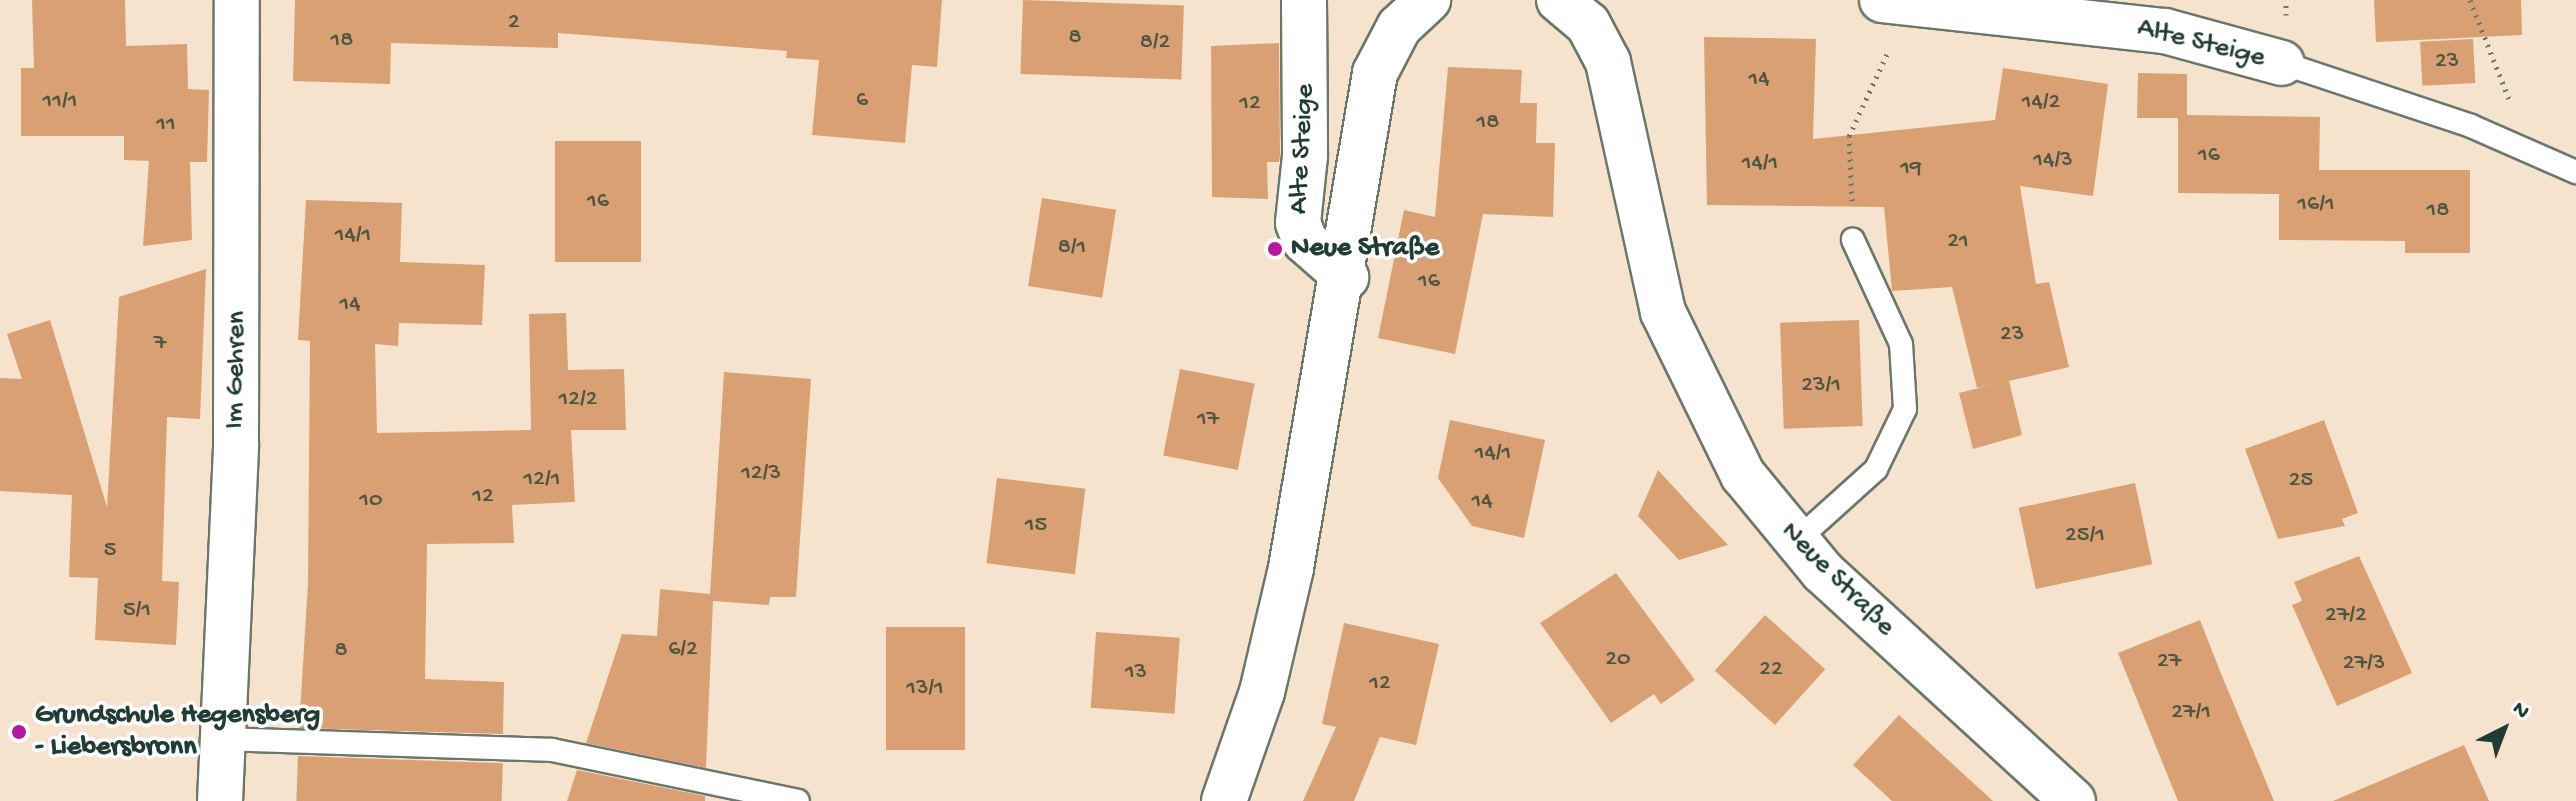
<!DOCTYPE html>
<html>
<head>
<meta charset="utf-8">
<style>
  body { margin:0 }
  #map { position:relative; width:2576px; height:801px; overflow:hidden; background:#f6e3cd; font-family:"Gochi Hand",sans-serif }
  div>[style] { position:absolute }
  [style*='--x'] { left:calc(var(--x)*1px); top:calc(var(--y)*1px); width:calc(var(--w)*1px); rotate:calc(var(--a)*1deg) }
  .building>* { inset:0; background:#d9a074; transform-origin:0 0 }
  .path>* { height:5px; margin-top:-2.5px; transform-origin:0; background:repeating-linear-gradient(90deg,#6a776a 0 2px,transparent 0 8px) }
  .roads { filter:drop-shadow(2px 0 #6a776a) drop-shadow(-2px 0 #6a776a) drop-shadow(0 2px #6a776a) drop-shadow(0 -2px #6a776a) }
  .service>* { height:22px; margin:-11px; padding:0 11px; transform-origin:11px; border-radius:11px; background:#fff }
  .minor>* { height:44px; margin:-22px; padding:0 22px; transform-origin:22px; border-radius:22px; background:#fff }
  .tertiary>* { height:44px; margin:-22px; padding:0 22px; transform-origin:22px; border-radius:22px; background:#fff }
  .dots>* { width:22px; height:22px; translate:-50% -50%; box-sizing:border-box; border:4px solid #fff; border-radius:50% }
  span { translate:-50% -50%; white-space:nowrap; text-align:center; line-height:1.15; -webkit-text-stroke:7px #fff; paint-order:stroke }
  .number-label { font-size:24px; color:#4e5644 }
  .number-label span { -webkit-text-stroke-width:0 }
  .street-label { font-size:28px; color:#1f3d34 }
  .poi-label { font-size:28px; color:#1f3d34; font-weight:700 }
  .left { translate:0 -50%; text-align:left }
  .north { position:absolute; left:2464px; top:689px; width:80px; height:80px; -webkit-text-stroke:6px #fff; paint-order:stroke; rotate:42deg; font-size:22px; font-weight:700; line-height:32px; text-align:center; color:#1f3d34 }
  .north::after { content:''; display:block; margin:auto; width:28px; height:36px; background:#1f3d34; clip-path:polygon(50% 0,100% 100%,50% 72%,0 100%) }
</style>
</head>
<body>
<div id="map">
  <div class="building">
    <div style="clip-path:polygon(32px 0,125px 0,126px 46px,187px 44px,188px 89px,209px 90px,207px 162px,190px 162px,192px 240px,143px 246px,149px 161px,124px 160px,124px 136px,21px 136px,21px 68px,34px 68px)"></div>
    <div style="clip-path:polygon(295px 0,942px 0,937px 67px,912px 65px,905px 143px,812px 135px,819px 60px,786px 58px,787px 51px,558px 33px,558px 48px,391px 43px,390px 84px,293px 81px)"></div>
    <div style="left:1023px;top:0;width:161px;height:74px;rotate:2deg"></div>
    <div style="clip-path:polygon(2374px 0,2521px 0,2522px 35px,2376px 42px)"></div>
    <div style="clip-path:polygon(1704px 37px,1816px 39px,1813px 139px,1995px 120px,2003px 68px,2108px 84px,2093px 196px,2020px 186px,2036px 284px,2049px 282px,2069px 367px,2009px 381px,2022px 435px,1973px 449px,1959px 393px,1995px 384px,1977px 388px,1952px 287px,1892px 291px,1884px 207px,1707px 205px)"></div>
    <div style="left:2473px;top:39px;width:44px;height:53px;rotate:87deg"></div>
    <div style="clip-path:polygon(1279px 43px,1280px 155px,1279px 162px,1267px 162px,1268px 199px,1212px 197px,1211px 46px)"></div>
    <div style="clip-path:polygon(1448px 67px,1522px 70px,1520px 103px,1537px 103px,1536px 143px,1555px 143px,1553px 217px,1483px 214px,1455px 354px,1378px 338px,1404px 210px,1435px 217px)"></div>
    <div style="clip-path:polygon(2138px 73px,2187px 74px,2187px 115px,2320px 117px,2319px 170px,2470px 170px,2470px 253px,2405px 253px,2405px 241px,2279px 240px,2279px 194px,2178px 193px,2178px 118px,2137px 118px)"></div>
    <div style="left:641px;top:141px;width:121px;height:86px;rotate:90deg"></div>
    <div style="left:1042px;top:198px;width:75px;height:89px;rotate:9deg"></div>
    <div style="clip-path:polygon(306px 200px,402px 203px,400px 262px,485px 265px,482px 325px,399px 323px,398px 346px,375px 344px,377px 433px,531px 430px,529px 314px,566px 313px,568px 370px,624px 369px,626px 430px,571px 430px,575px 502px,512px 505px,514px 543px,427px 544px,425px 679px,504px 682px,503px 734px,299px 728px,308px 584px,310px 341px,298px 340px)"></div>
    <div style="clip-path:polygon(206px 269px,200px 419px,167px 417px,162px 581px,179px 582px,176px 645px,95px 640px,98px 578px,69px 577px,72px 495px,0 491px,0 378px,22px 379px,7px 334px,50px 320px,107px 507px,119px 297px)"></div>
    <div style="left:1859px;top:320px;width:106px;height:79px;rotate:88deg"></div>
    <div style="left:1180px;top:369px;width:76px;height:88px;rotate:11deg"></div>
    <div style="clip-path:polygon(724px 372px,811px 379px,796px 597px,770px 597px,769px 605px,713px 601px,706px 768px,586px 743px,622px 634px,657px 636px,660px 589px,710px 594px)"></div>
    <div style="clip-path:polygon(1450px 420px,1545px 440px,1524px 538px,1472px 526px,1438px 478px)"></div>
    <div style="clip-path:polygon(2324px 420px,2358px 513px,2342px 519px,2345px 526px,2278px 539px,2245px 449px)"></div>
    <div style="clip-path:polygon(1658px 470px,1693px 508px,1728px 545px,1679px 560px,1638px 516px)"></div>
    <div style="left:997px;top:478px;width:89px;height:86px;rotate:7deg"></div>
    <div style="left:2135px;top:483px;width:83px;height:119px;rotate:78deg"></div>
    <div style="clip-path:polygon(2359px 556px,2412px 673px,2337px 706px,2292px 605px,2302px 601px,2294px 582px)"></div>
    <div style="clip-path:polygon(1616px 573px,1695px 680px,1661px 704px,1654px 694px,1611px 723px,1540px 623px)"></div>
    <div style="left:1765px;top:615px;width:81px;height:75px;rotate:42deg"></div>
    <div style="clip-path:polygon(2200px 620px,2220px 671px,2274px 801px,2178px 801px,2118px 653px)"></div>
    <div style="clip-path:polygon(1344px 623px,1439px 644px,1416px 745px,1380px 737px,1354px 801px,1303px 801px,1336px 727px,1322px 724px)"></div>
    <div style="left:886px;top:627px;width:79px;height:123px"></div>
    <div style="left:1096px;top:632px;width:84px;height:76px;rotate:4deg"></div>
    <div style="clip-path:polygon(1899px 715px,1993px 801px,1892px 801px,1853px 765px)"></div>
    <div style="clip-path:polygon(2464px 745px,2489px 801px,2333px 801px)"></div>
    <div style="left:298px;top:756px;width:205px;height:45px;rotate:2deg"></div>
    <div style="clip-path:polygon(577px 770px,705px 796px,705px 801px,567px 801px)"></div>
  </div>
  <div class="path">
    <div style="--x:2470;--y:0;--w:106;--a:68.5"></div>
    <div style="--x:2286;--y:15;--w:15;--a:-90"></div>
    <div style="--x:1852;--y:201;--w:65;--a:-92.6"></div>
    <div style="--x:1849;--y:136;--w:95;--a:-65.1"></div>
  </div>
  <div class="roads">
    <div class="service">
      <div style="--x:2282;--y:63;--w:199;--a:18.4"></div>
      <div style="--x:2471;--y:126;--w:115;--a:23.7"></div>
      <div style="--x:1795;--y:542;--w:109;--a:-42"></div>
      <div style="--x:1876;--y:469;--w:67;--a:-64.2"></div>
      <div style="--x:1905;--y:409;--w:65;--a:-93.5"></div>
      <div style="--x:1901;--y:344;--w:115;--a:-114.8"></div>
      <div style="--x:224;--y:739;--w:328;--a:1.9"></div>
      <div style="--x:552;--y:750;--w:251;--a:11.7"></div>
    </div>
    <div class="minor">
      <div style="--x:1304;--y:0;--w:156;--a:89.6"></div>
      <div style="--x:1305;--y:156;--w:67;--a:96"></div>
      <div style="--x:1298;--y:223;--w:19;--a:69"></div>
      <div style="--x:1305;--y:241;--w:55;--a:41.3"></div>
      <div style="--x:1882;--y:0;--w:285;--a:6.3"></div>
      <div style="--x:2165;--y:31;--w:121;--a:15.3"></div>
      <div style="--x:220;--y:801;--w:357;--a:-87.4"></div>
      <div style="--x:236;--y:444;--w:444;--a:-89.9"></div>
    </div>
    <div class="tertiary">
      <div style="--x:1559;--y:0;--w:38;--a:40"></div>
      <div style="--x:1588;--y:24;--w:43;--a:62.2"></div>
      <div style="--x:1608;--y:62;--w:256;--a:77.6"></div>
      <div style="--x:1663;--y:312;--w:182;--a:63.9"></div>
      <div style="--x:1743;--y:475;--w:126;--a:50.5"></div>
      <div style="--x:1823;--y:572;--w:339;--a:42.5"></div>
      <div style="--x:1224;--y:801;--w:115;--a:-70.8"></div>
      <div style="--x:1262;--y:692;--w:127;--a:-76.8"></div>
      <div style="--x:1291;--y:568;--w:502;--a:-80.37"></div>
      <div style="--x:1375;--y:73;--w:52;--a:-62.4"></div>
      <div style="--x:1399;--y:27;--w:40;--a:-43"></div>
    </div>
  </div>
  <div class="dots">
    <div style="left:1275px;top:249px;background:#b5179e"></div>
    <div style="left:19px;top:732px;background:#b5179e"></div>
  </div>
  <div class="number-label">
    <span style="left:514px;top:23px">2</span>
    <span style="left:1075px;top:38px">8</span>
    <span style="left:342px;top:41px">18</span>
    <span style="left:1155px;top:43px">8/2</span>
    <span style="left:2447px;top:62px">23</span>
    <span style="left:1759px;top:80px">14</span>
    <span style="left:862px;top:101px">6</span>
    <span style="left:60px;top:102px">11/1</span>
    <span style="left:2041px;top:103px">14/2</span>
    <span style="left:1250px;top:104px">12</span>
    <span style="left:1488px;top:123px">18</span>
    <span style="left:166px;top:125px">11</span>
    <span style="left:2209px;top:156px">16</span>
    <span style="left:2053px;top:161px">14/3</span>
    <span style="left:1760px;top:164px">14/1</span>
    <span style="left:1911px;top:169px">19</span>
    <span style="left:598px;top:202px">16</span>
    <span style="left:2316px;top:205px">16/1</span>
    <span style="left:2438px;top:211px">18</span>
    <span style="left:353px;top:236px">14/1</span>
    <span style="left:1958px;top:242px">21</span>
    <span style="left:1072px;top:248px">8/1</span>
    <span style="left:1429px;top:282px">16</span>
    <span style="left:350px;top:305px">14</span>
    <span style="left:2012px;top:335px">23</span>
    <span style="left:160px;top:344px">7</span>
    <span style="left:1821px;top:386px">23/1</span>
    <span style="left:578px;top:400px">12/2</span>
    <span style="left:1208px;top:420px">17</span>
    <span style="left:1493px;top:454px">14/1</span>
    <span style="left:761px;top:474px">12/3</span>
    <span style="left:542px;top:480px">12/1</span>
    <span style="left:2301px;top:481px">25</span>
    <span style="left:483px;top:497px">12</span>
    <span style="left:371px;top:501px">10</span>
    <span style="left:1482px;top:502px">14</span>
    <span style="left:1036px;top:526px">15</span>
    <span style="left:2085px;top:536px">25/1</span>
    <span style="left:110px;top:551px">5</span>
    <span style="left:137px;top:611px">5/1</span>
    <span style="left:2346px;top:616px">27/2</span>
    <span style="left:683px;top:650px">6/2</span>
    <span style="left:341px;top:651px">8</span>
    <span style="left:1618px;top:660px">20</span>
    <span style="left:2169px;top:662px">27</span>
    <span style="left:2364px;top:664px">27/3</span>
    <span style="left:1771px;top:670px">22</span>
    <span style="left:1136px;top:673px">13</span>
    <span style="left:1380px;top:684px">12</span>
    <span style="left:925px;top:689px">13/1</span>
    <span style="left:2191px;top:713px">27/1</span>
  </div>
  <div class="street-label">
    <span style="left:2201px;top:44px;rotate:14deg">Alte Steige</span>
    <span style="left:1303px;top:149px;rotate:-87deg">Alte Steige</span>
    <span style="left:237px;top:370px;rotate:-89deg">Im Gehren</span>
    <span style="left:1837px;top:580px;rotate:45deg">Neue Straße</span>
  </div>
  <div class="poi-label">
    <span class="left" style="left:1291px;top:249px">Neue Straße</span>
    <span class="left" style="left:35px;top:732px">Grundschule Hegensberg<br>- Liebersbronn</span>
  </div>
  <div class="north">N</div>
</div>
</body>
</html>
